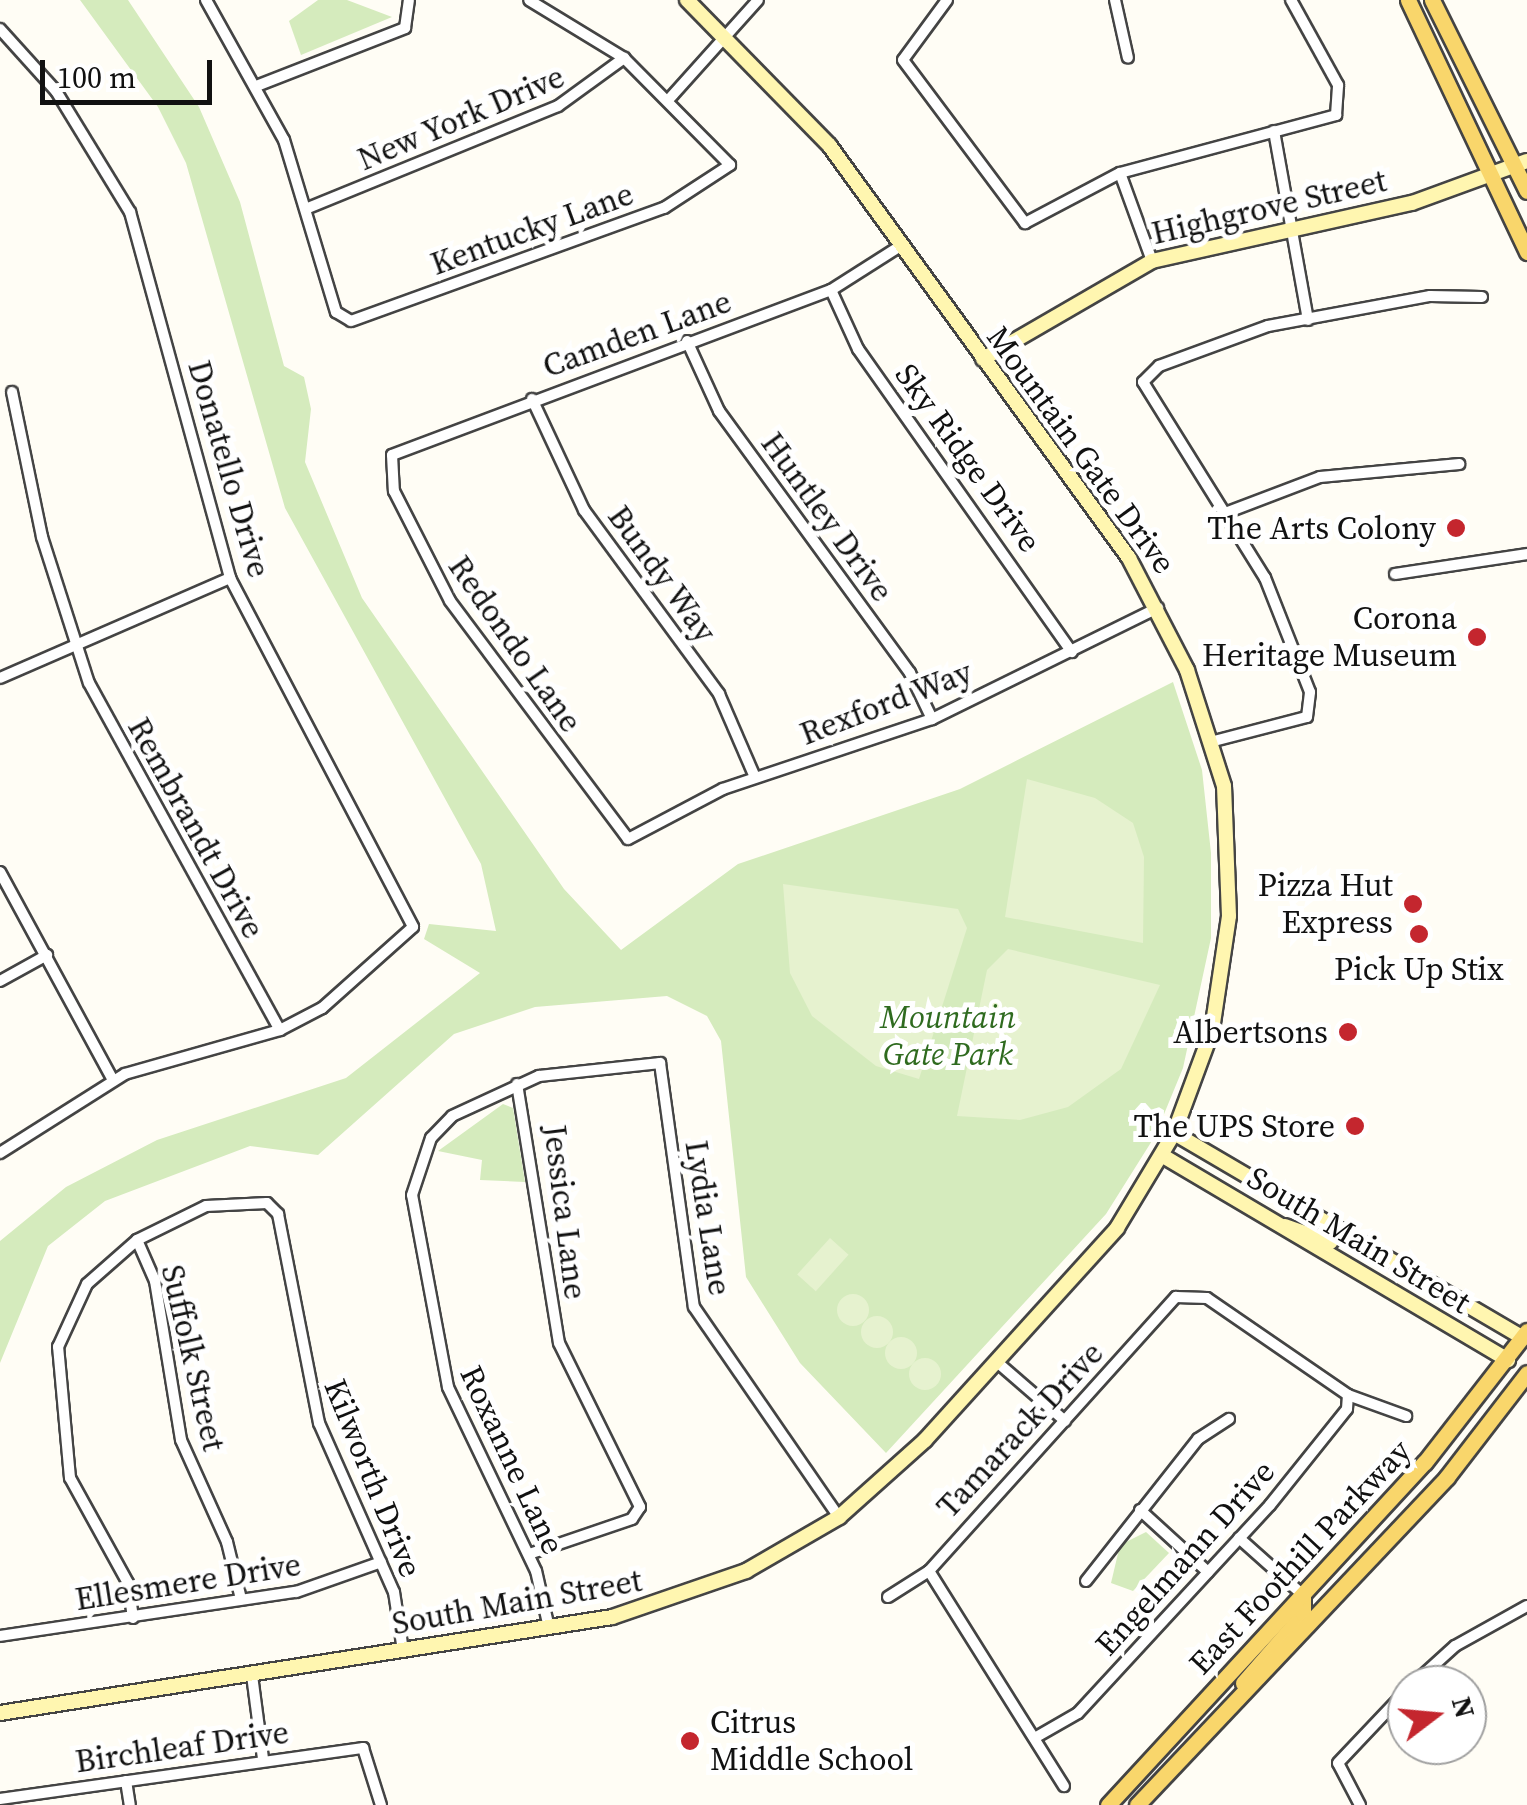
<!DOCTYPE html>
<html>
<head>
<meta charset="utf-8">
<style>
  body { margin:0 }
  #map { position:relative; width:1527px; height:1805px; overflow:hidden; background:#fffdf5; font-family:"Source Serif 4",serif }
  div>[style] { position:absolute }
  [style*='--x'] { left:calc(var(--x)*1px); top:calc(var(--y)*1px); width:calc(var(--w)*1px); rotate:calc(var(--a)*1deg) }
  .green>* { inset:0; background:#d5ebbd }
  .pitch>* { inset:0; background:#e6f2cf; transform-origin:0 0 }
  .round { border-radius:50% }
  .roads { filter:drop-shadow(2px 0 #444) drop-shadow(-2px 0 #444) drop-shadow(0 2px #444) drop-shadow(0 -2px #444) }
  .street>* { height:10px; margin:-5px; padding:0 5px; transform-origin:5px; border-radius:5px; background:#fff }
  .secondary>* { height:14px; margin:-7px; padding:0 7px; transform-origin:7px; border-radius:7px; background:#fff6b0 }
  .primary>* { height:15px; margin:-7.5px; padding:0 7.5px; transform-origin:7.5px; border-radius:7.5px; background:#f9d66b }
  .dots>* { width:28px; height:28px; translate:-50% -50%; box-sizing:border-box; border:5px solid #fff; border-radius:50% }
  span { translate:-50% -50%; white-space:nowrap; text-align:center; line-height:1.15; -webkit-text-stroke:10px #fff; paint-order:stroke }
  .street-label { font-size:32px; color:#111 }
  .poi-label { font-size:32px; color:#111 }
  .right { translate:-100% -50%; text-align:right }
  .left { translate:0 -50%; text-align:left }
  .park-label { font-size:32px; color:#2f6b1f; font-style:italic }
  .north { position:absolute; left:1387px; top:1665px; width:100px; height:100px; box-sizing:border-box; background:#fff; border:2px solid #a0a0a0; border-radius:50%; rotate:74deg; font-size:28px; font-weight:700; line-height:40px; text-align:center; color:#111 }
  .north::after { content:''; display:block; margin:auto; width:35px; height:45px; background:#c4262e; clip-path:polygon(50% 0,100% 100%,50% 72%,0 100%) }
  .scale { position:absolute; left:40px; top:60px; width:172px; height:45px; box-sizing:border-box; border:5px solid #111; border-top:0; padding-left:12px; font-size:30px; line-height:35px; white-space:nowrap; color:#111; -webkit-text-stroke:8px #fff; paint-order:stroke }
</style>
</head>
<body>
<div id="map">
  <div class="green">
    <div style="clip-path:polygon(80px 0,128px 0,199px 107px,240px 202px,284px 366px,304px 377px,311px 409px,305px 462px,362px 598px,564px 889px,621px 950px,738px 864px,960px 789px,1173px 682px,1202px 770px,1211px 853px,1211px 938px,1183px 1068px,1155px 1136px,1106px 1214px,886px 1453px,800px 1363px,746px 1277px,721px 1041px,707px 1016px,667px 996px,535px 1007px,454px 1034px,318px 1155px,250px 1146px,105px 1201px,48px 1246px,0 1363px,0 1241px,66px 1187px,157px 1140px,346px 1078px,480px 973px,424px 939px,429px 924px,496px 931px,481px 864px,285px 508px,186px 163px,158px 107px)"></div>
    <div style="clip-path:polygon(318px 0,347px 0,392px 17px,301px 55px,289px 21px)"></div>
    <div style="clip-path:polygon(503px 1104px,513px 1108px,525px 1182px,480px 1180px,482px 1160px,438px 1151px)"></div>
    <div style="clip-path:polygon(1146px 1532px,1169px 1553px,1133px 1591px,1111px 1583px,1120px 1545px)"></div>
  </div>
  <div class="pitch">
    <div style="clip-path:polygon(1027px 779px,1095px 798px,1133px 823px,1144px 857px,1143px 943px,1005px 917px)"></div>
    <div style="clip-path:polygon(783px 884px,958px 909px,967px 928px,919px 1079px,876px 1066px,812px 1016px,790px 973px)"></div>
    <div style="clip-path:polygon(1008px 949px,1160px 985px,1121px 1069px,1068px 1107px,1020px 1120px,957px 1116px,987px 970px)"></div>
    <div style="left:830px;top:1238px;width:25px;height:49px;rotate:42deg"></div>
    <div class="round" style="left:837px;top:1294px;width:32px;height:32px"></div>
    <div class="round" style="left:861px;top:1316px;width:32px;height:32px"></div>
    <div class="round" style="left:885px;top:1337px;width:32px;height:32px"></div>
    <div class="round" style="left:909px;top:1358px;width:32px;height:32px"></div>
  </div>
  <div class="roads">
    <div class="street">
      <div style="--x:206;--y:0;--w:160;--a:60.9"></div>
      <div style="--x:284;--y:140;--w:180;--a:73.2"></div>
      <div style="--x:336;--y:312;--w:17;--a:31"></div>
      <div style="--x:351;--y:321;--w:333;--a:-19.9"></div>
      <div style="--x:664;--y:208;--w:79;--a:-33.1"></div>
      <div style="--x:730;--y:165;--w:151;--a:-134.7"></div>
      <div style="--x:624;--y:58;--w:111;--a:-148.6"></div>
      <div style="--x:947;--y:0;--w:74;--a:126.3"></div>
      <div style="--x:903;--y:60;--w:204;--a:53.2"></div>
      <div style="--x:1025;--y:223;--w:107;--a:-27.8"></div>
      <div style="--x:1120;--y:173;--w:224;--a:-15"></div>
      <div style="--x:1336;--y:115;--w:30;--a:-86"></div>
      <div style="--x:1338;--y:85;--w:97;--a:-118.9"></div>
      <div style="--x:1115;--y:0;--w:59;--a:77.4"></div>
      <div style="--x:0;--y:29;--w:84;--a:47.9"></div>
      <div style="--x:56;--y:91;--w:142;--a:58.6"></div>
      <div style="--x:130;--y:212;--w:379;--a:74.7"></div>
      <div style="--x:230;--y:578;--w:394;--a:62.3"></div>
      <div style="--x:413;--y:927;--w:122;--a:138.3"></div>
      <div style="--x:322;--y:1008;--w:47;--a:152.4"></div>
      <div style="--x:280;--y:1030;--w:161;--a:164.2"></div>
      <div style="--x:125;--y:1074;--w:148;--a:147.7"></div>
      <div style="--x:259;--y:85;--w:157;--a:-21.3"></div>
      <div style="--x:405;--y:28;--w:28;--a:-82"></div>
      <div style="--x:671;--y:97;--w:130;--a:-48.1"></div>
      <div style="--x:1274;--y:131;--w:192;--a:79.8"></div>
      <div style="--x:1120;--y:173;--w:94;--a:70"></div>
      <div style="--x:308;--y:208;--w:270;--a:-22.2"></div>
      <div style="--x:558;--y:106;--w:82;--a:-36"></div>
      <div style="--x:902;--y:245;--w:84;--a:147.6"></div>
      <div style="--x:831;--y:290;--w:469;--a:159.4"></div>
      <div style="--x:392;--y:455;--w:36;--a:87"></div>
      <div style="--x:394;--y:491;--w:123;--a:63"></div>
      <div style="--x:450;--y:601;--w:297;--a:53.2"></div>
      <div style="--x:628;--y:839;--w:107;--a:-27.8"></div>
      <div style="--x:723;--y:789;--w:220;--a:-18.5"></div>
      <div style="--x:932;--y:719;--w:252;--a:-26.2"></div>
      <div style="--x:831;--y:290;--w:65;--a:65.4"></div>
      <div style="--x:858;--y:349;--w:371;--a:54.8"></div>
      <div style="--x:687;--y:341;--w:77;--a:65.4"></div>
      <div style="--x:719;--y:411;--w:324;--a:53.9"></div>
      <div style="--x:910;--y:673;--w:51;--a:64.4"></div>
      <div style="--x:12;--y:392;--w:148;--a:78.3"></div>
      <div style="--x:42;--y:537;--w:153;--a:72.2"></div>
      <div style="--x:89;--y:683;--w:396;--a:61.2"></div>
      <div style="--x:532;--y:399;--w:123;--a:64.9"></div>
      <div style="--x:584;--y:510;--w:228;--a:53.7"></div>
      <div style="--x:719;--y:694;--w:90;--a:66.6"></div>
      <div style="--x:1228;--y:512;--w:98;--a:-20.8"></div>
      <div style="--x:1320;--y:477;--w:140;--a:-5.3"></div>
      <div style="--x:1395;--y:574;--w:134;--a:-8.6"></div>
      <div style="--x:0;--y:678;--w:251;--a:-23.5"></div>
      <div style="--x:1214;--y:741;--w:96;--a:-14.5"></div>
      <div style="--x:1307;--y:717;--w:25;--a:-83"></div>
      <div style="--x:1310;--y:692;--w:123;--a:-111.5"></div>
      <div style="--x:1265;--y:578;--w:231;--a:-121.9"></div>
      <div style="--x:1143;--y:382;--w:23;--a:-45"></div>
      <div style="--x:1159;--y:366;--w:116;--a:-20.2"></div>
      <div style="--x:1268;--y:326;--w:165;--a:-10.5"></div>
      <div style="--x:1430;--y:296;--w:52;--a:1.1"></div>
      <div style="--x:0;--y:872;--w:237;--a:61.5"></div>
      <div style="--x:0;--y:981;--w:54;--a:-29"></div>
      <div style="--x:517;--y:1084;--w:262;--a:80.8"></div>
      <div style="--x:559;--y:1343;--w:183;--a:63.7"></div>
      <div style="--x:640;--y:1507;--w:14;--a:124"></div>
      <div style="--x:632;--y:1519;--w:109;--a:161.2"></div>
      <div style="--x:137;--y:1240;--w:45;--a:66.3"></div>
      <div style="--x:155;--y:1281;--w:161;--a:80.7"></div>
      <div style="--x:181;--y:1440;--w:112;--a:65.7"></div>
      <div style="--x:227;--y:1542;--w:59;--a:76.2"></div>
      <div style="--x:997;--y:1362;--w:90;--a:40.9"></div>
      <div style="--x:1140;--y:1510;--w:92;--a:42.4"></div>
      <div style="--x:1239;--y:1538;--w:86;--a:41.7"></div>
      <div style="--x:929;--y:1571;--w:254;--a:57.9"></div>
      <div style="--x:1086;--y:1581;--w:181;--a:-51.7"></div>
      <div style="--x:1198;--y:1439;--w:37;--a:-33"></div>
      <div style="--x:888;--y:1597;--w:49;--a:-32.4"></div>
      <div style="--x:929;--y:1571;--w:369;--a:-48"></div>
      <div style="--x:1176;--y:1297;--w:31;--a:2"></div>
      <div style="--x:1207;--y:1298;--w:171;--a:34.5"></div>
      <div style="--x:1348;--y:1395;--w:62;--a:19.9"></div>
      <div style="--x:133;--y:1618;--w:35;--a:-98"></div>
      <div style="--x:128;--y:1583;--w:120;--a:-118.9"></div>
      <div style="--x:70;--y:1478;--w:132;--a:-95.2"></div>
      <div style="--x:58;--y:1347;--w:69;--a:-65.3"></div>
      <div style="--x:87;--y:1284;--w:67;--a:-41.3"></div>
      <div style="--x:137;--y:1240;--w:77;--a:-26.2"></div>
      <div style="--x:206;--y:1206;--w:61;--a:-2.8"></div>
      <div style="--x:267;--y:1203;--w:16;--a:45"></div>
      <div style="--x:278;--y:1214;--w:213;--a:78.9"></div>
      <div style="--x:319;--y:1423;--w:185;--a:66.1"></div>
      <div style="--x:394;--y:1592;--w:60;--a:81.3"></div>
      <div style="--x:549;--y:1628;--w:58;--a:-102.8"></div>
      <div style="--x:536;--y:1571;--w:204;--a:-115.6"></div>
      <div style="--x:448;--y:1387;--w:195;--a:-100.6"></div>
      <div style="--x:412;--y:1195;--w:60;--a:-71.6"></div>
      <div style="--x:431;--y:1138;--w:30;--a:-46"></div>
      <div style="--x:452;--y:1116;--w:96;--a:-24.7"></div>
      <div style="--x:539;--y:1076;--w:122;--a:-6.1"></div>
      <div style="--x:660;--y:1063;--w:246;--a:82.1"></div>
      <div style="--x:694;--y:1307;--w:255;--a:55.4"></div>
      <div style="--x:0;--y:1636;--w:299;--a:-8.5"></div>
      <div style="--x:296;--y:1592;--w:90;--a:-19.4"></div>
      <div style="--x:252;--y:1675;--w:84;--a:82.5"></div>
      <div style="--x:1412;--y:1685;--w:58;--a:-42.2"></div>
      <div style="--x:1455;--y:1646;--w:82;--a:-29.1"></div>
      <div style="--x:1038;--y:1736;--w:46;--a:-29.9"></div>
      <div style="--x:1078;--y:1713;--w:283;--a:-47.3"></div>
      <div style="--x:1270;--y:1505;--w:123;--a:-51.3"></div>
      <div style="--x:1347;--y:1409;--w:14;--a:-86"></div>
      <div style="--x:126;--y:1781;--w:24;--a:81"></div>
      <div style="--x:0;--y:1799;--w:367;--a:-8"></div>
      <div style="--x:363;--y:1748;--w:60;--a:72.5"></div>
      <div style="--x:1360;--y:1805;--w:47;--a:-117.6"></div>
      <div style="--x:1338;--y:1763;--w:100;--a:-46.6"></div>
    </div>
    <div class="secondary">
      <div style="--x:983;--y:359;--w:195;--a:-30.1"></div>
      <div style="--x:1152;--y:261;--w:266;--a:-12.6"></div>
      <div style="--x:1412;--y:203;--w:122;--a:-20.1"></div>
      <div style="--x:1174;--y:1133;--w:405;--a:30.4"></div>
      <div style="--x:1163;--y:1156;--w:401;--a:30.6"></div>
      <div style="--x:1285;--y:1226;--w:48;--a:19.6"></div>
      <div style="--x:1330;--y:1242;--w:17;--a:-45"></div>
      <div style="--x:0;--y:1713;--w:619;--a:-8.91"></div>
      <div style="--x:612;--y:1617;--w:142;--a:-18.9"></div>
      <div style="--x:746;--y:1571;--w:108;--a:-30.1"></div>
      <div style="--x:839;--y:1517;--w:115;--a:-41.8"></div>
      <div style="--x:925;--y:1440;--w:286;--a:-47.8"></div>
      <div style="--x:1117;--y:1228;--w:111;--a:-59"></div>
      <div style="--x:1174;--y:1133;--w:110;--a:-69.7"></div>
      <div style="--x:1212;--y:1030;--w:115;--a:-81.5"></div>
      <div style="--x:1229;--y:916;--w:130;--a:-92.2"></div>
      <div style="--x:1224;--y:786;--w:122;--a:-107.7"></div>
      <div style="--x:1187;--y:670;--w:126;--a:-117.4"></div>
      <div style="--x:1129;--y:558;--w:510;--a:-125.99"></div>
      <div style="--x:829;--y:145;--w:203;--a:-134.4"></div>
    </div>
    <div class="primary">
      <div style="--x:1408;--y:0;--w:279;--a:64.7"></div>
      <div style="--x:1432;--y:0;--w:213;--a:63.6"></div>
      <div style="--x:1243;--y:1683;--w:91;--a:-49"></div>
      <div style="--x:1303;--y:1614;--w:19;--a:-90"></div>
      <div style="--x:1108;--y:1805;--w:467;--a:-47.3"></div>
      <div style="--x:1425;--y:1462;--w:166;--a:-52.1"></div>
      <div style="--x:1137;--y:1805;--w:451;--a:-46.6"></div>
      <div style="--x:1447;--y:1477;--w:131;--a:-52.4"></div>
    </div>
  </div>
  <div class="dots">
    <div style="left:1456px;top:528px;background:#c4262e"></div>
    <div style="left:1477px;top:637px;background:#c4262e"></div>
    <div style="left:1413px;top:904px;background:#c4262e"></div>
    <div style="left:1419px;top:934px;background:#c4262e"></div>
    <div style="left:1348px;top:1032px;background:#c4262e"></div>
    <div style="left:1355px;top:1126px;background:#c4262e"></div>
    <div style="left:690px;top:1741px;background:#c4262e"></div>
  </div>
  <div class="street-label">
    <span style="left:461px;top:118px;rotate:-23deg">New York Drive</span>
    <span style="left:1269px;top:207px;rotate:-13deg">Highgrove Street</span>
    <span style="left:532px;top:229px;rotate:-20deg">Kentucky Lane</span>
    <span style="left:637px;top:334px;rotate:-20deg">Camden Lane</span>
    <span style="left:1081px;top:450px;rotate:54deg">Mountain Gate Drive</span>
    <span style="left:968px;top:458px;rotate:54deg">Sky Ridge Drive</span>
    <span style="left:229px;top:469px;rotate:74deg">Donatello Drive</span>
    <span style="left:827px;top:517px;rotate:54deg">Huntley Drive</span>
    <span style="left:662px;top:574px;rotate:54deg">Bundy Way</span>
    <span style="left:515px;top:644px;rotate:55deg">Redondo Lane</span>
    <span style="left:886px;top:703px;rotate:-21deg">Rexford Way</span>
    <span style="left:196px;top:828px;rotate:61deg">Rembrandt Drive</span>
    <span style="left:565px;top:1212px;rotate:83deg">Jessica Lane</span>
    <span style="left:708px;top:1218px;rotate:81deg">Lydia Lane</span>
    <span style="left:1359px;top:1240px;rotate:31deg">South Main Street</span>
    <span style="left:193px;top:1358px;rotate:77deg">Suffolk Street</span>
    <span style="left:1020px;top:1430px;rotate:-47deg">Tamarack Drive</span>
    <span style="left:512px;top:1460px;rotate:65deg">Roxanne Lane</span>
    <span style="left:373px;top:1478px;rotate:68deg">Kilworth Drive</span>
    <span style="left:1300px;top:1557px;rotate:-47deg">East Foothill Parkway</span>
    <span style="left:1185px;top:1558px;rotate:-48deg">Engelmann Drive</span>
    <span style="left:188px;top:1582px;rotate:-9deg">Ellesmere Drive</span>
    <span style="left:517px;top:1602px;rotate:-10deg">South Main Street</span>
    <span style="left:182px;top:1747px;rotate:-8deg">Birchleaf Drive</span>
  </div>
  <div class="poi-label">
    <span class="right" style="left:1436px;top:528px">The Arts Colony</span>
    <span class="right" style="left:1457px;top:637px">Corona<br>Heritage Museum</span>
    <span class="right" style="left:1393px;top:904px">Pizza Hut<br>Express</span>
    <span style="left:1419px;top:969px">Pick Up Stix</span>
    <span class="right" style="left:1328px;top:1032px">Albertsons</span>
    <span class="right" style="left:1335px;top:1126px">The UPS Store</span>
    <span class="left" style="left:710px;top:1741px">Citrus<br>Middle School</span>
  </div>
  <div class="park-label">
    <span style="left:948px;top:1036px">Mountain<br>Gate Park</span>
  </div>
  <div class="north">N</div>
  <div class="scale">100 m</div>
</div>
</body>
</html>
